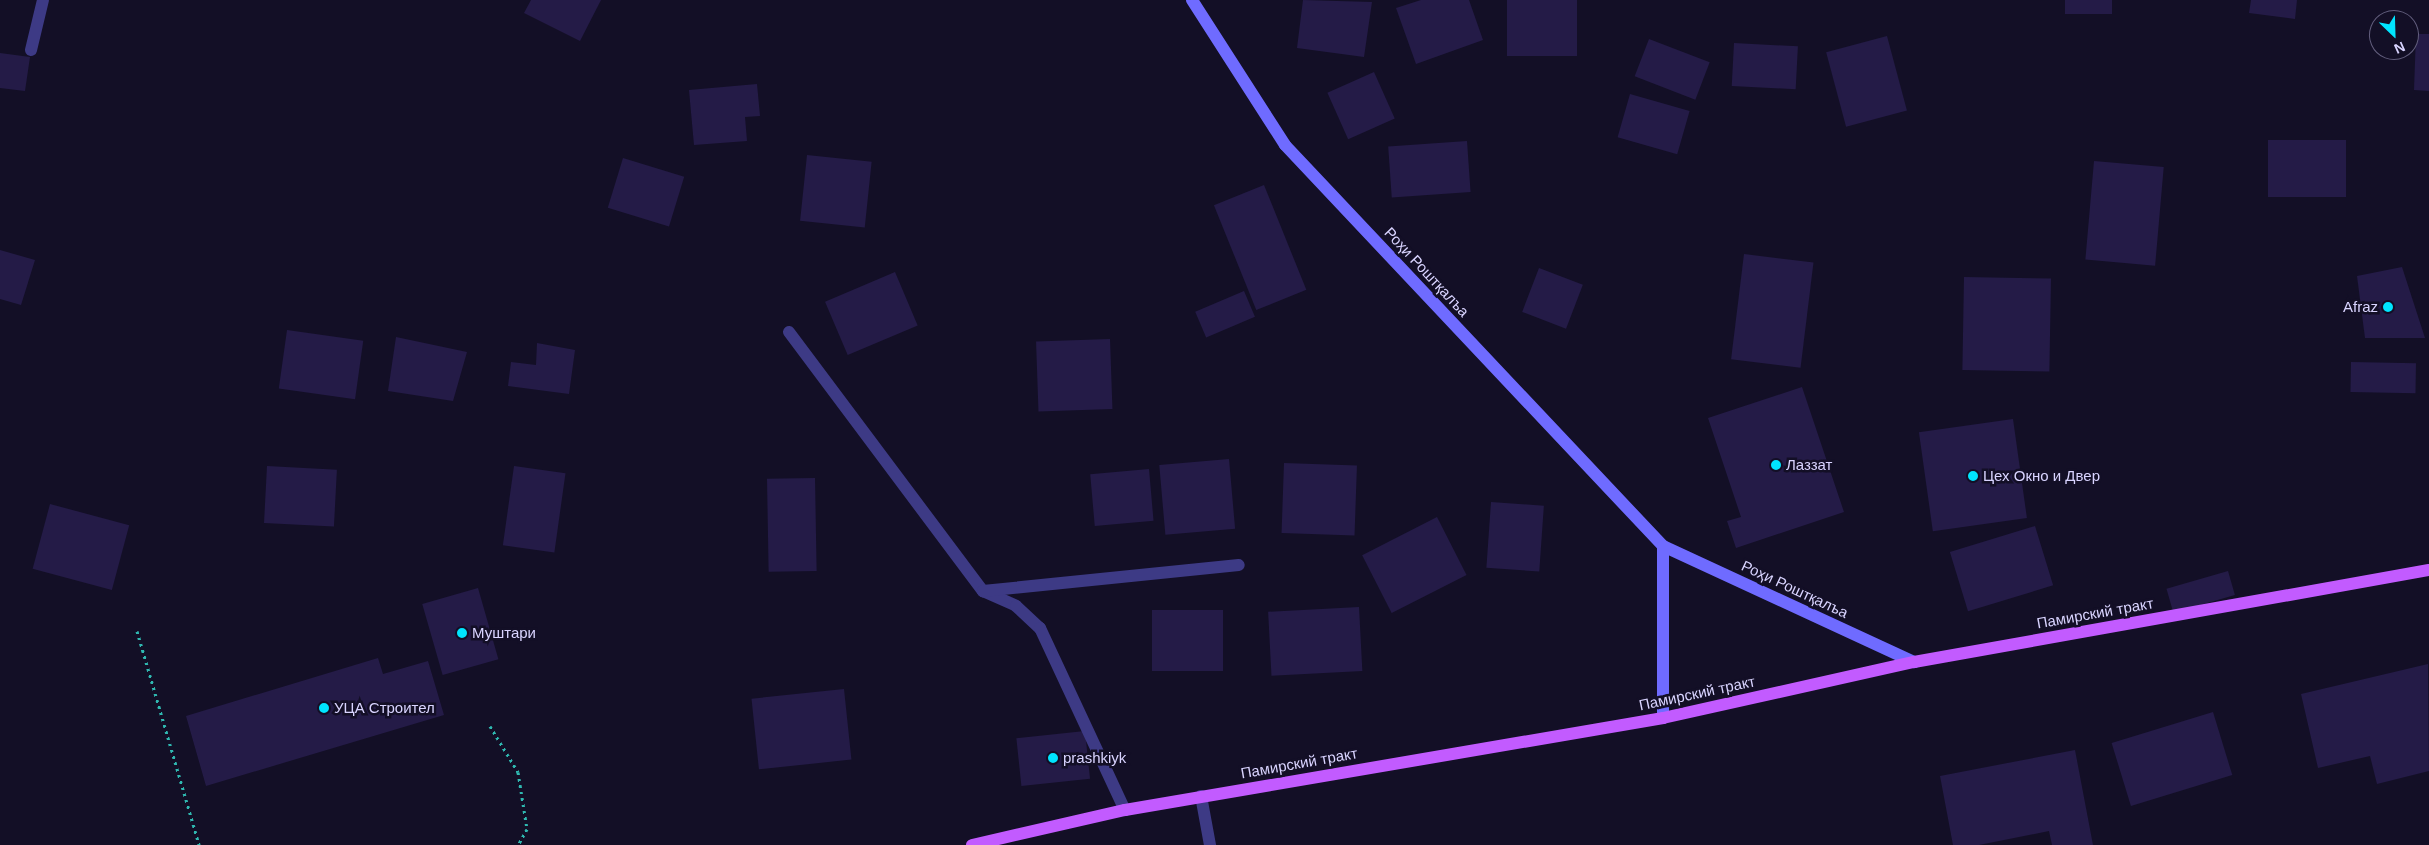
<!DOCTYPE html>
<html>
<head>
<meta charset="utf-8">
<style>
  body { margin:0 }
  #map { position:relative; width:2429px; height:845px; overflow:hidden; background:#130f26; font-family:Helvetica,sans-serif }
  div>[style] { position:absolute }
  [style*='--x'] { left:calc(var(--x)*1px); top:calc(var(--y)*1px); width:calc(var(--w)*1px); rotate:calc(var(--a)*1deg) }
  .building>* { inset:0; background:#241b47; transform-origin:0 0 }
  .path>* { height:3px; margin-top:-1.5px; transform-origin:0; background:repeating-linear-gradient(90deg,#2fb8b0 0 2.5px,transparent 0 6.5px) }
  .service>* { height:12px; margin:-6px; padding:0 6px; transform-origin:6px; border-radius:6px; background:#3d3a85 }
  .minor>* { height:12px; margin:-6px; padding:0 6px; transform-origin:6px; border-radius:6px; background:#3d3a85 }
  .secondary>* { height:12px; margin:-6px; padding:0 6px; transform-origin:6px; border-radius:6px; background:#6f6bff }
  .primary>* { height:12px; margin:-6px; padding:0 6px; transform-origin:6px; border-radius:6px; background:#c25bff }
  .dots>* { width:14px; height:14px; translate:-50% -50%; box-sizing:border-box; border:2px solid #130f26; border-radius:50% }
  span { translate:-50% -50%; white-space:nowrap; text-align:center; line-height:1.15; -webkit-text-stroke:5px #130f26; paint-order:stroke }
  .street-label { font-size:15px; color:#d9d4ff }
  .poi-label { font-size:15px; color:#d9d4ff }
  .right { translate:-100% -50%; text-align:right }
  .left { translate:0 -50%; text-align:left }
  .north { position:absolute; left:2369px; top:10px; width:50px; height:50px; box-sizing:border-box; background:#130f26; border:1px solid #625e7d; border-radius:50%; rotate:156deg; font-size:14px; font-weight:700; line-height:20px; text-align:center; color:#d9d4ff }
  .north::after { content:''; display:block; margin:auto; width:18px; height:22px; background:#00e5ff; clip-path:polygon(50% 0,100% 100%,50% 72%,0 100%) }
</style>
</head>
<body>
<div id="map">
  <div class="building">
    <div style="clip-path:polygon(531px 0,601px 0,580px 41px,524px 13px)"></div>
    <div style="clip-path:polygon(1303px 0,1372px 2px,1364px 57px,1297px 48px)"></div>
    <div style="clip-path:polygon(1421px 0,1469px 0,1483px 40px,1416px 64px,1396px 8px)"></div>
    <div style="left:1507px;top:0;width:70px;height:56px"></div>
    <div style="left:2065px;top:0;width:47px;height:14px"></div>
    <div style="clip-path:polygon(2251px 0,2297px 0,2295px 19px,2249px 13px)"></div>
    <div style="clip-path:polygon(2416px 34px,2429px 34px,2429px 91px,2414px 90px)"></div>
    <div style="left:1887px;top:36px;width:77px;height:63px;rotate:75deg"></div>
    <div style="left:1649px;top:39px;width:65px;height:40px;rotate:21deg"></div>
    <div style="left:1734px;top:43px;width:64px;height:43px;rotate:3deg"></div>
    <div style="clip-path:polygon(0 53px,30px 57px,25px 91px,0 88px)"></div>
    <div style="left:1374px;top:72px;width:51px;height:51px;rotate:66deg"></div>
    <div style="clip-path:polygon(757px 84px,760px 116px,745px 117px,747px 141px,694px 145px,689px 90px)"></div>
    <div style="left:1630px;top:94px;width:62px;height:45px;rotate:16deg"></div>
    <div style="left:2346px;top:140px;width:57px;height:78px;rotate:90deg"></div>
    <div style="left:1467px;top:141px;width:51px;height:79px;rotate:86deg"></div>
    <div style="left:807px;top:155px;width:65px;height:66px;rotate:6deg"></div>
    <div style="left:623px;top:158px;width:64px;height:52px;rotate:17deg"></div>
    <div style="left:2094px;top:161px;width:70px;height:99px;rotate:5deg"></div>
    <div style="left:1264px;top:185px;width:113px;height:54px;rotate:68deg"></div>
    <div style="clip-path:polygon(0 250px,35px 260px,21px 305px,0 299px)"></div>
    <div style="left:1744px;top:254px;width:70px;height:106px;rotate:7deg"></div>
    <div style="clip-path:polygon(2402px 267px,2425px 338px,2365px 338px,2357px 276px)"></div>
    <div style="left:1539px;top:268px;width:47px;height:47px;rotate:21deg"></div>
    <div style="left:895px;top:272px;width:58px;height:76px;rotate:67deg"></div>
    <div style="left:1964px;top:277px;width:87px;height:93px;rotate:1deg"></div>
    <div style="left:1244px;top:291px;width:28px;height:53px;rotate:67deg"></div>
    <div style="left:287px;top:330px;width:77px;height:59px;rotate:8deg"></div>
    <div style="clip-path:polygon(396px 337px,467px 352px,453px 401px,388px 391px)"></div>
    <div style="left:1110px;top:339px;width:70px;height:74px;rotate:88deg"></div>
    <div style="clip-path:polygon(537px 343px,575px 350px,569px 394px,508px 386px,511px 362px,536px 365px)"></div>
    <div style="left:2351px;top:362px;width:65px;height:30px;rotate:1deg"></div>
    <div style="clip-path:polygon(1802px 387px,1844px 512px,1736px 548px,1727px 521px,1741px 517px,1708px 418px)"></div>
    <div style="left:2013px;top:419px;width:100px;height:95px;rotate:82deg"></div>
    <div style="left:1229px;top:459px;width:70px;height:70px;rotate:85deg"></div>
    <div style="left:1284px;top:463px;width:73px;height:70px;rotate:2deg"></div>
    <div style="left:267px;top:466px;width:70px;height:57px;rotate:3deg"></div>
    <div style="left:514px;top:466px;width:52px;height:80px;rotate:8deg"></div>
    <div style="left:1149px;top:469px;width:52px;height:59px;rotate:85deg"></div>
    <div style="left:815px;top:478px;width:93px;height:48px;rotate:89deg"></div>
    <div style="left:1491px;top:502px;width:53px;height:66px;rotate:4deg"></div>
    <div style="left:50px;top:504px;width:82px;height:67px;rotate:15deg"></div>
    <div style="left:1437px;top:517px;width:65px;height:84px;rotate:63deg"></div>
    <div style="left:2035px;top:526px;width:62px;height:89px;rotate:73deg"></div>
    <div style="left:2228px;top:571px;width:25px;height:64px;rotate:74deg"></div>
    <div style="left:478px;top:588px;width:74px;height:58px;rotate:74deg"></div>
    <div style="left:1359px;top:607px;width:64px;height:91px;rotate:87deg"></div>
    <div style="left:1152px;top:610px;width:71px;height:61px"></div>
    <div style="clip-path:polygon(378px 658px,383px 674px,428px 661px,444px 715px,206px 786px,186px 716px)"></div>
    <div style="clip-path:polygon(2428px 664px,2429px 771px,2377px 784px,2370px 756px,2318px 768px,2301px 694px)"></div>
    <div style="left:844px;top:689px;width:71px;height:93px;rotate:84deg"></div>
    <div style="left:2213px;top:712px;width:66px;height:106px;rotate:73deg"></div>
    <div style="left:1085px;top:731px;width:48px;height:69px;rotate:84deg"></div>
    <div style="clip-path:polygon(2075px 750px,2093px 845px,2052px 845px,2049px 831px,1979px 845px,1953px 845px,1940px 776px)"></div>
  </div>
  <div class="path">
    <div style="--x:137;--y:631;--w:223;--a:73.8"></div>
    <div style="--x:490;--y:726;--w:54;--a:58.7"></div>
    <div style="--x:518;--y:772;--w:58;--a:81"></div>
    <div style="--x:527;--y:829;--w:18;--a:119"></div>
  </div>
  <div class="service">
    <div style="--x:31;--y:50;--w:51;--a:-76.5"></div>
    <div style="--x:1201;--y:796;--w:50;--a:79.6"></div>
  </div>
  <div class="minor">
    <div style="--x:789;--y:332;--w:324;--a:53.2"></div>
    <div style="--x:983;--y:591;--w:36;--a:24"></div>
    <div style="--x:1016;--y:606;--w:33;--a:43"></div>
    <div style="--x:1040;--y:628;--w:201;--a:65"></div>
    <div style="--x:983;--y:591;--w:257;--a:-5.8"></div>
  </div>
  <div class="secondary">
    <div style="--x:1192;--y:0;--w:172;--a:57.3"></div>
    <div style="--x:1285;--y:145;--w:551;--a:46.69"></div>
    <div style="--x:1663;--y:546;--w:277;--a:24.8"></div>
    <div style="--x:1663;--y:546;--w:172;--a:90"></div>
  </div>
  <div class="primary">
    <div style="--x:972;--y:845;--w:157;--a:-12.9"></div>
    <div style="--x:1125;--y:810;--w:546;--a:-9.7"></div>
    <div style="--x:1663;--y:718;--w:257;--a:-12.6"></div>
    <div style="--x:1914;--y:662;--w:523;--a:-10.13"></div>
  </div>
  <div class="dots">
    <div style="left:2388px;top:307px;background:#00e5ff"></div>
    <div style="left:1776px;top:465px;background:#00e5ff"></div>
    <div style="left:1973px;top:476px;background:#00e5ff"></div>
    <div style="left:462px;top:633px;background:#00e5ff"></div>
    <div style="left:324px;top:708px;background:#00e5ff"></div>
    <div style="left:1053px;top:758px;background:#00e5ff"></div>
  </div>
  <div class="street-label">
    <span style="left:1427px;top:272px;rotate:47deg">Роҳи Роштқалъа</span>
    <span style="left:1795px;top:589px;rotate:25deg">Роҳи Роштқалъа</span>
    <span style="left:2095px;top:613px;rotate:-10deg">Памирский тракт</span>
    <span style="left:1697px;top:693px;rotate:-12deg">Памирский тракт</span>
    <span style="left:1299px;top:763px;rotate:-10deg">Памирский тракт</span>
  </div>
  <div class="poi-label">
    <span class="right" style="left:2378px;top:307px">Afraz</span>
    <span class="left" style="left:1786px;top:465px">Лаззат</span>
    <span class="left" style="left:1983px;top:476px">Цех Окно и Двер</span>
    <span class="left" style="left:472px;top:633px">Муштари</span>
    <span class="left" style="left:334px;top:708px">УЦА Строител</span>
    <span class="left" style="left:1063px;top:758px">prashkiyk</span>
  </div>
  <div class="north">N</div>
</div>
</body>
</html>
